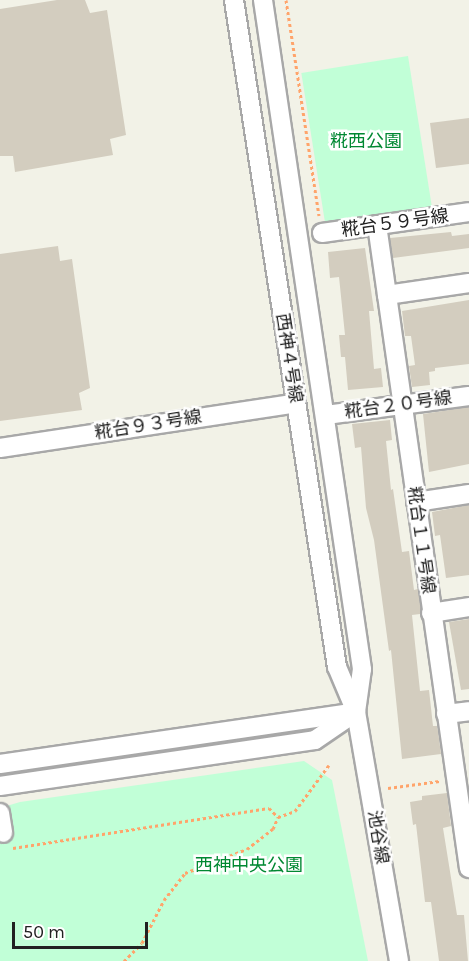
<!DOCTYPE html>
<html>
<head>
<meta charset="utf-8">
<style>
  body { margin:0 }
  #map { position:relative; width:469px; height:961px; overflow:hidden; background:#f2f2e7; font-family:Karla,"Noto Sans JP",sans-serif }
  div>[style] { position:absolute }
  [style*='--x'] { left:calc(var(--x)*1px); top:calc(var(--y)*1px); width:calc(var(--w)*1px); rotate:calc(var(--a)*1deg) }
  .park>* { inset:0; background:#c1ffd7; transform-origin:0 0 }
  .building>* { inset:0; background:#d3cdbf }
  .path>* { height:3px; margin-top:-1.5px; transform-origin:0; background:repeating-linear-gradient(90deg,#ffa46b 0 3px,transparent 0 6px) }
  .roads { filter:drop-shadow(2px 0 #a8a8a8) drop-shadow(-2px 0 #a8a8a8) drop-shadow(0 2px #a8a8a8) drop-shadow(0 -2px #a8a8a8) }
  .minor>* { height:18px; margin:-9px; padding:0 9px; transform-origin:9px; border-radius:9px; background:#fff }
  span { translate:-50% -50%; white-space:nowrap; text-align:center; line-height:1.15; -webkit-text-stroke:5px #fff; paint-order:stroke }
  .park-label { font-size:18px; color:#018832 }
  .street-label { font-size:18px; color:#212121 }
  .scale { position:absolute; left:12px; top:922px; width:136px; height:27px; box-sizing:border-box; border:3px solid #212121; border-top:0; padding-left:8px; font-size:18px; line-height:21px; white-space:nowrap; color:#212121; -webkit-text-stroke:4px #fff; paint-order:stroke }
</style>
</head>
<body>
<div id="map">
  <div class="park">
    <div style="left:408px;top:56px;width:158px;height:108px;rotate:81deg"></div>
    <div style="clip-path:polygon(304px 761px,332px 780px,368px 961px,0 961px,0 808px,20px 802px)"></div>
  </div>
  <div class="building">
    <div style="clip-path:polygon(57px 0,85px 0,90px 13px,107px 10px,126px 135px,110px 139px,113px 155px,15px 172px,13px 156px,0 156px,0 9px)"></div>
    <div style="clip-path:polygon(469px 118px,469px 164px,436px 168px,430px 123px)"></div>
    <div style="clip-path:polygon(451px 232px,452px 236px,469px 234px,469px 248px,393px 258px,390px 238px)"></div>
    <div style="clip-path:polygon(58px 246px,60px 261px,72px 259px,90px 388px,79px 393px,82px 410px,0 421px,0 254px)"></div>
    <div style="clip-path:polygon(365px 248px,374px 311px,369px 311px,374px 369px,381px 368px,383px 387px,348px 390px,345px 357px,341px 357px,339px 335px,345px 335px,339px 277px,330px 278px,328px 252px)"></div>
    <div style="clip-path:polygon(469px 300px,469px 364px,435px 368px,435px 371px,429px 372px,430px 385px,412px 387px,409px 366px,415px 365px,411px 336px,405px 336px,402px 311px)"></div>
    <div style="clip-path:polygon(469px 407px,469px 464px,429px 472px,423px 414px)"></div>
    <div style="clip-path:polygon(390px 420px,392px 440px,386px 441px,391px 490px,393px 489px,402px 552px,409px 551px,414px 590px,418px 589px,421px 609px,420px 614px,412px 615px,420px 691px,429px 690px,433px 726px,437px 726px,438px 731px,441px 754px,402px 759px,391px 650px,389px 651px,374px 540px,366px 508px,361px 447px,355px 448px,352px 424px)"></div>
    <div style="clip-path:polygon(469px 505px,469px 575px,446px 578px,440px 535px,435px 536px,432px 512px)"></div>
    <div style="clip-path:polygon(469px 619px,469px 689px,461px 690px,449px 622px)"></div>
    <div style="clip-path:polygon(447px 793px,451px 826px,443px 828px,457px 915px,464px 915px,468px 961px,439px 961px,431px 902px,425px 902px,416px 824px,413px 825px,410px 802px,422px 800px,422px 796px)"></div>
  </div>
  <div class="path">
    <div style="--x:286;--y:0;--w:218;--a:81.3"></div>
    <div style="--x:388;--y:788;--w:52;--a:-7.7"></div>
    <div style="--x:13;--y:848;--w:259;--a:-8.9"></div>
    <div style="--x:269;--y:808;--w:13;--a:45"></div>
    <div style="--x:124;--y:961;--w:25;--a:-45"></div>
    <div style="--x:142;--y:943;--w:48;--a:-62.9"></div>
    <div style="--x:164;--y:900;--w:34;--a:-52"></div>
    <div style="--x:185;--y:873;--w:66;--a:-21.2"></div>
    <div style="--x:247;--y:849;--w:33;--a:-38"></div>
    <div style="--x:273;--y:829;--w:13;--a:-67"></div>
    <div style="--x:278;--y:817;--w:18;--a:-19"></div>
    <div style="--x:295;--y:811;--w:57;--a:-53.5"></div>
  </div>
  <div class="roads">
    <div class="minor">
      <div style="--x:377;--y:225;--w:71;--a:81.9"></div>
      <div style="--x:322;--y:233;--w:148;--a:-8.1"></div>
      <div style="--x:469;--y:283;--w:83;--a:171.7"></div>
      <div style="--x:387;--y:295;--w:579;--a:81.86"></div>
      <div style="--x:326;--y:415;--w:144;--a:-7.6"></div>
      <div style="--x:0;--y:448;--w:299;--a:-8.6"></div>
      <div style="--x:416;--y:502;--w:54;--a:-8.6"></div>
      <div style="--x:431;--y:613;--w:38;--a:-9"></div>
      <div style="--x:356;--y:712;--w:253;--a:80.2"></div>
      <div style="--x:446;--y:714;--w:23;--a:-7"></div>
      <div style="--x:0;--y:764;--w:360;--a:-8.3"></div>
      <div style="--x:356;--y:712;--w:49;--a:-112.9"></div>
      <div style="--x:337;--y:667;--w:675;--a:-98.78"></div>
      <div style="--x:0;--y:786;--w:318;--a:-8.3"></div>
      <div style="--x:315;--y:740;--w:50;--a:-34.3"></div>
      <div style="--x:356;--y:712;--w:43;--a:-82.1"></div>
      <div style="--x:362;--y:669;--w:676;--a:-98.42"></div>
      <div style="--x:0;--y:813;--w:20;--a:81"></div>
    </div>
  </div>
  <div class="park-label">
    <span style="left:366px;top:141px">糀西公園</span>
    <span style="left:249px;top:865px">西神中央公園</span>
  </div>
  <div class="street-label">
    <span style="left:395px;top:223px;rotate:-8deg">糀台５９号線</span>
    <span style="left:289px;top:358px;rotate:81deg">西神４号線</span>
    <span style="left:398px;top:405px;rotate:-8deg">糀台２０号線</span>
    <span style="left:148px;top:425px;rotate:-9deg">糀台９３号線</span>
    <span style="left:421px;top:540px;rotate:82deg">糀台１１号線</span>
    <span style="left:378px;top:837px;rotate:81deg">池谷線</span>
  </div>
  <div class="scale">50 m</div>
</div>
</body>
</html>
